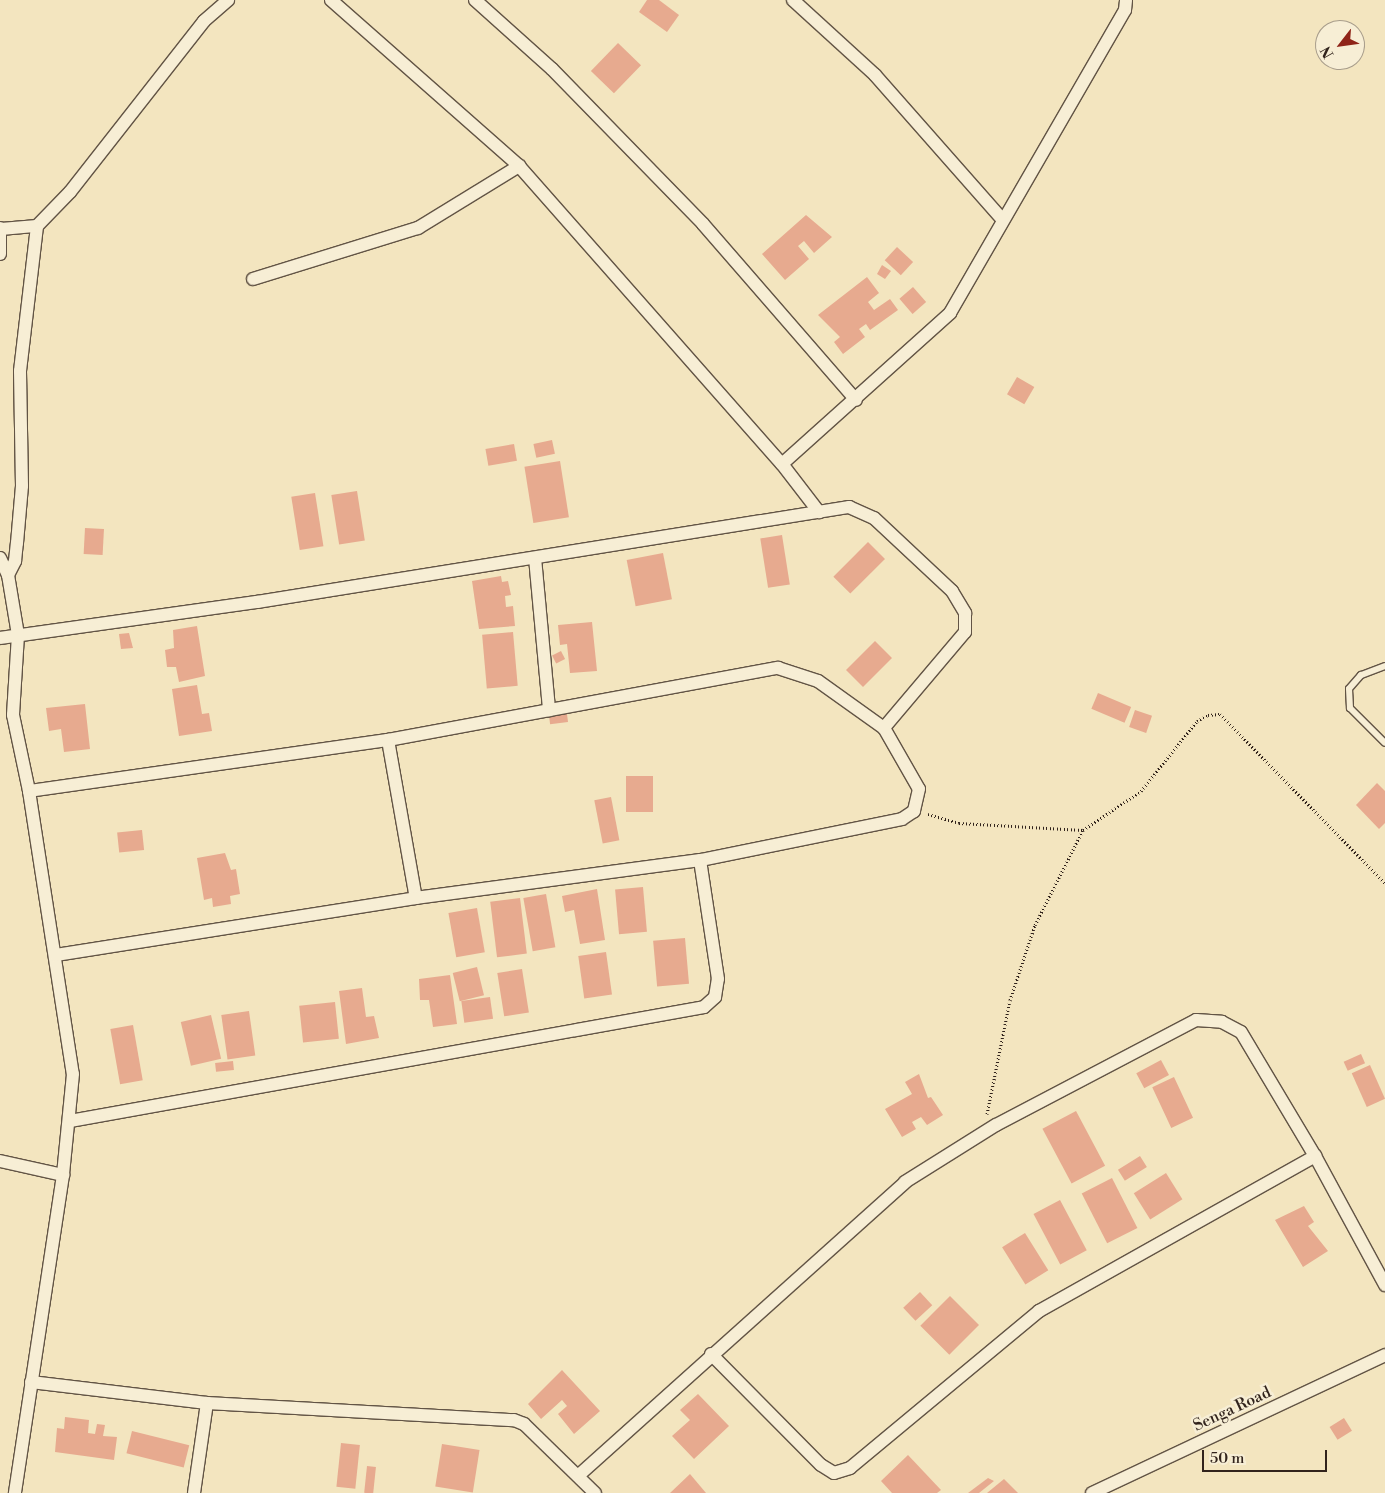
<!DOCTYPE html>
<html>
<head>
<meta charset="utf-8">
<style>
  body { margin:0 }
  #map { position:relative; width:1385px; height:1493px; overflow:hidden; background:#f3e5bf; font-family:"Libre Bodoni",serif }
  div>[style] { position:absolute }
  [style*='--x'] { left:calc(var(--x)*1px); top:calc(var(--y)*1px); width:calc(var(--w)*1px); rotate:calc(var(--a)*1deg) }
  .building>* { inset:0; background:#e7aa8f; transform-origin:0 0 }
  .path>* { height:3px; margin-top:-1.5px; transform-origin:0; background:repeating-linear-gradient(90deg,#31231c 0 1px,transparent 0 3.5px) }
  .roads { filter:drop-shadow(1px 0 #625445) drop-shadow(-1px 0 #625445) drop-shadow(0 1px #625445) drop-shadow(0 -1px #625445) }
  .lane>* { height:6px; margin:-3px; padding:0 3px; transform-origin:3px; border-radius:3px; background:#f7eed5 }
  .street>* { height:12px; margin:-6px; padding:0 6px; transform-origin:6px; border-radius:6px; background:#f7eed5 }
  span { translate:-50% -50%; white-space:nowrap; text-align:center; line-height:1.15; -webkit-text-stroke:5px #f7eed5; paint-order:stroke }
  .street-label { font-size:16px; color:#31231c }
  .north { position:absolute; left:1315px; top:20px; width:50px; height:50px; box-sizing:border-box; background:#f7eed5; border:1px solid #a89d8b; border-radius:50%; rotate:240deg; font-size:14px; font-weight:700; line-height:20px; text-align:center; color:#31231c }
  .north::after { content:''; display:block; margin:auto; width:18px; height:22px; background:#8f2418; clip-path:polygon(50% 0,100% 100%,50% 72%,0 100%) }
  .scale { position:absolute; left:1202px; top:1450px; width:125px; height:22px; box-sizing:border-box; border:2px solid #31231c; border-top:0; padding-left:6px; font-size:15px; line-height:18px; white-space:nowrap; color:#31231c; -webkit-text-stroke:4px #f7eed5; paint-order:stroke }
</style>
</head>
<body>
<div id="map">
  <div class="building">
    <div style="clip-path:polygon(647px 0,659px 0,679px 15px,667px 32px,639px 12px)"></div>
    <div style="left:618px;top:43px;width:32px;height:39px;rotate:44deg"></div>
    <div style="clip-path:polygon(806px 215px,832px 237px,814px 253px,804px 241px,798px 246px,809px 259px,785px 280px,762px 254px)"></div>
    <div style="left:897px;top:247px;width:22px;height:18px;rotate:43deg"></div>
    <div style="clip-path:polygon(882px 265px,891px 271px,885px 279px,877px 274px)"></div>
    <div style="clip-path:polygon(867px 277px,879px 293px,868px 302px,874px 310px,890px 299px,898px 310px,870px 330px,866px 324px,859px 329px,865px 337px,843px 354px,834px 342px,840px 337px,818px 315px)"></div>
    <div style="left:913px;top:287px;width:20px;height:18px;rotate:49deg"></div>
    <div style="left:1017px;top:377px;width:20px;height:20px;rotate:30deg"></div>
    <div style="left:552px;top:440px;width:14px;height:19px;rotate:78deg"></div>
    <div style="left:514px;top:444px;width:17px;height:29px;rotate:80deg"></div>
    <div style="left:560px;top:461px;width:57px;height:36px;rotate:81deg"></div>
    <div style="left:357px;top:491px;width:50px;height:26px;rotate:81deg"></div>
    <div style="left:315px;top:493px;width:54px;height:24px;rotate:81deg"></div>
    <div style="left:85px;top:528px;width:19px;height:26px;rotate:3deg"></div>
    <div style="left:782px;top:535px;width:50px;height:22px;rotate:81deg"></div>
    <div style="left:868px;top:542px;width:24px;height:49px;rotate:45deg"></div>
    <div style="left:663px;top:553px;width:47px;height:37px;rotate:79deg"></div>
    <div style="clip-path:polygon(501px 576px,502px 582px,508px 581px,511px 595px,505px 596px,506px 607px,513px 606px,515px 626px,479px 629px,472px 581px)"></div>
    <div style="clip-path:polygon(592px 622px,597px 671px,570px 673px,567px 644px,560px 645px,558px 625px)"></div>
    <div style="clip-path:polygon(197px 626px,205px 676px,179px 682px,176px 667px,167px 667px,165px 650px,174px 648px,173px 630px)"></div>
    <div style="left:513px;top:632px;width:54px;height:31px;rotate:85deg"></div>
    <div style="clip-path:polygon(129px 633px,133px 648px,121px 649px,119px 634px)"></div>
    <div style="left:875px;top:641px;width:24px;height:41px;rotate:45deg"></div>
    <div style="left:561px;top:651px;width:9px;height:10px;rotate:63deg"></div>
    <div style="clip-path:polygon(197px 685px,202px 714px,209px 713px,212px 731px,179px 736px,172px 689px)"></div>
    <div style="left:1098px;top:693px;width:36px;height:17px;rotate:23deg"></div>
    <div style="clip-path:polygon(85px 704px,90px 749px,64px 752px,61px 729px,49px 731px,46px 708px)"></div>
    <div style="left:1135px;top:710px;width:18px;height:18px;rotate:19deg"></div>
    <div style="left:567px;top:714px;width:8px;height:18px;rotate:83deg"></div>
    <div style="left:626px;top:776px;width:27px;height:36px"></div>
    <div style="clip-path:polygon(1377px 783px,1385px 791px,1385px 823px,1379px 829px,1356px 805px)"></div>
    <div style="left:611px;top:797px;width:44px;height:17px;rotate:79deg"></div>
    <div style="left:142px;top:830px;width:20px;height:25px;rotate:84deg"></div>
    <div style="clip-path:polygon(225px 853px,231px 870px,236px 869px,240px 894px,230px 896px,231px 904px,213px 907px,212px 898px,204px 900px,197px 858px)"></div>
    <div style="left:643px;top:887px;width:45px;height:28px;rotate:85deg"></div>
    <div style="clip-path:polygon(597px 889px,605px 940px,580px 944px,574px 910px,565px 912px,562px 896px)"></div>
    <div style="left:546px;top:894px;width:54px;height:23px;rotate:80deg"></div>
    <div style="left:520px;top:898px;width:56px;height:30px;rotate:83deg"></div>
    <div style="left:477px;top:908px;width:45px;height:29px;rotate:80deg"></div>
    <div style="left:685px;top:938px;width:46px;height:32px;rotate:85deg"></div>
    <div style="left:606px;top:952px;width:43px;height:28px;rotate:82deg"></div>
    <div style="left:477px;top:967px;width:29px;height:25px;rotate:76deg"></div>
    <div style="left:522px;top:969px;width:44px;height:25px;rotate:81deg"></div>
    <div style="clip-path:polygon(450px 975px,457px 1024px,433px 1027px,429px 1000px,420px 1000px,419px 979px)"></div>
    <div style="clip-path:polygon(362px 988px,366px 1017px,374px 1016px,379px 1038px,346px 1044px,339px 991px)"></div>
    <div style="left:490px;top:997px;width:22px;height:29px;rotate:82deg"></div>
    <div style="left:335px;top:1002px;width:37px;height:36px;rotate:84deg"></div>
    <div style="left:249px;top:1011px;width:45px;height:28px;rotate:82deg"></div>
    <div style="left:211px;top:1015px;width:45px;height:31px;rotate:77deg"></div>
    <div style="left:133px;top:1025px;width:56px;height:23px;rotate:80deg"></div>
    <div style="left:1361px;top:1054px;width:10px;height:19px;rotate:66deg"></div>
    <div style="left:1161px;top:1060px;width:17px;height:28px;rotate:62deg"></div>
    <div style="left:233px;top:1061px;width:9px;height:18px;rotate:84deg"></div>
    <div style="left:1370px;top:1065px;width:37px;height:20px;rotate:66deg"></div>
    <div style="clip-path:polygon(919px 1074px,928px 1098px,931px 1097px,943px 1115px,927px 1125px,921px 1117px,912px 1122px,916px 1129px,902px 1137px,885px 1109px,912px 1094px,905px 1082px)"></div>
    <div style="left:1174px;top:1077px;width:45px;height:24px;rotate:65deg"></div>
    <div style="left:1076px;top:1111px;width:62px;height:38px;rotate:62deg"></div>
    <div style="left:1140px;top:1156px;width:13px;height:26px;rotate:58deg"></div>
    <div style="left:1166px;top:1173px;width:31px;height:38px;rotate:58deg"></div>
    <div style="left:1112px;top:1178px;width:56px;height:34px;rotate:63deg"></div>
    <div style="left:1060px;top:1200px;width:57px;height:30px;rotate:62deg"></div>
    <div style="clip-path:polygon(1304px 1206px,1314px 1222px,1308px 1226px,1328px 1251px,1303px 1267px,1275px 1220px)"></div>
    <div style="left:1025px;top:1233px;width:44px;height:27px;rotate:58deg"></div>
    <div style="left:920px;top:1292px;width:18px;height:23px;rotate:47deg"></div>
    <div style="left:950px;top:1296px;width:41px;height:42px;rotate:45deg"></div>
    <div style="clip-path:polygon(562px 1370px,600px 1411px,574px 1434px,558px 1414px,567px 1406px,562px 1400px,541px 1419px,528px 1404px)"></div>
    <div style="clip-path:polygon(698px 1394px,729px 1426px,694px 1459px,672px 1436px,690px 1420px,680px 1410px)"></div>
    <div style="clip-path:polygon(65px 1417px,89px 1420px,88px 1433px,95px 1434px,97px 1424px,105px 1425px,103px 1436px,117px 1437px,114px 1460px,55px 1452px,57px 1428px,64px 1429px)"></div>
    <div style="left:1344px;top:1418px;width:15px;height:17px;rotate:58deg"></div>
    <div style="left:132px;top:1431px;width:59px;height:23px;rotate:14deg"></div>
    <div style="left:341px;top:1443px;width:19px;height:44px;rotate:6deg"></div>
    <div style="left:442px;top:1444px;width:38px;height:43px;rotate:9deg"></div>
    <div style="clip-path:polygon(908px 1455px,941px 1490px,937px 1493px,892px 1493px,881px 1481px)"></div>
    <div style="left:367px;top:1466px;width:9px;height:27px;rotate:6deg"></div>
    <div style="clip-path:polygon(690px 1474px,706px 1493px,670px 1493px)"></div>
    <div style="clip-path:polygon(988px 1478px,994px 1481px,979px 1493px,968px 1493px)"></div>
    <div style="clip-path:polygon(1004px 1479px,1018px 1493px,987px 1493px)"></div>
  </div>
  <div class="path">
    <div style="--x:928;--y:814;--w:32;--a:16"></div>
    <div style="--x:959;--y:823;--w:124;--a:3.2"></div>
    <div style="--x:987;--y:1114;--w:116;--a:-78.6"></div>
    <div style="--x:1010;--y:1000;--w:79;--a:-71.6"></div>
    <div style="--x:1035;--y:925;--w:106;--a:-63.2"></div>
    <div style="--x:1083;--y:830;--w:70;--a:-33.9"></div>
    <div style="--x:1141;--y:791;--w:90;--a:-51.3"></div>
    <div style="--x:1197;--y:721;--w:13;--a:-29"></div>
    <div style="--x:1208;--y:715;--w:12;--a:-5"></div>
    <div style="--x:1220;--y:714;--w:236;--a:45.7"></div>
  </div>
  <div class="roads">
    <div class="lane">
      <div style="--x:1385;--y:666;--w:26;--a:159"></div>
      <div style="--x:1361;--y:675;--w:18;--a:131"></div>
      <div style="--x:1349;--y:689;--w:19;--a:87"></div>
      <div style="--x:1350;--y:708;--w:49;--a:45"></div>
    </div>
    <div class="street">
      <div style="--x:331;--y:0;--w:251;--a:41.4"></div>
      <div style="--x:519;--y:166;--w:397;--a:48.6"></div>
      <div style="--x:782;--y:464;--w:61;--a:52.4"></div>
      <div style="--x:475;--y:0;--w:103;--a:41.9"></div>
      <div style="--x:552;--y:69;--w:216;--a:45.7"></div>
      <div style="--x:703;--y:224;--w:233;--a:49"></div>
      <div style="--x:793;--y:0;--w:111;--a:42.4"></div>
      <div style="--x:875;--y:75;--w:192;--a:48.6"></div>
      <div style="--x:0;--y:228;--w:26;--a:90"></div>
      <div style="--x:1;--y:229;--w:36;--a:-5"></div>
      <div style="--x:253;--y:279;--w:173;--a:-17.2"></div>
      <div style="--x:418;--y:228;--w:119;--a:-31.5"></div>
      <div style="--x:782;--y:464;--w:226;--a:-41.9"></div>
      <div style="--x:950;--y:313;--w:350;--a:-60"></div>
      <div style="--x:1125;--y:10;--w:10;--a:-84"></div>
      <div style="--x:0;--y:558;--w:19;--a:65"></div>
      <div style="--x:8;--y:575;--w:61;--a:80.5"></div>
      <div style="--x:18;--y:635;--w:80;--a:93.6"></div>
      <div style="--x:13;--y:715;--w:78;--a:78.1"></div>
      <div style="--x:29;--y:791;--w:286;--a:81.2"></div>
      <div style="--x:73;--y:1074;--w:101;--a:95.7"></div>
      <div style="--x:63;--y:1175;--w:322;--a:98.6"></div>
      <div style="--x:535;--y:558;--w:153;--a:84.7"></div>
      <div style="--x:8;--y:575;--w:16;--a:-63"></div>
      <div style="--x:15;--y:561;--w:18;--a:-84"></div>
      <div style="--x:17;--y:543;--w:57;--a:-85"></div>
      <div style="--x:22;--y:486;--w:115;--a:-91"></div>
      <div style="--x:20;--y:371;--w:146;--a:-83.3"></div>
      <div style="--x:37;--y:226;--w:47;--a:-45.9"></div>
      <div style="--x:70;--y:192;--w:217;--a:-51.9"></div>
      <div style="--x:204;--y:21;--w:32;--a:-41"></div>
      <div style="--x:0;--y:638;--w:260;--a:-8"></div>
      <div style="--x:257;--y:602;--w:600;--a:-9.12"></div>
      <div style="--x:849;--y:507;--w:27;--a:24"></div>
      <div style="--x:874;--y:518;--w:107;--a:43.1"></div>
      <div style="--x:952;--y:591;--w:26;--a:59"></div>
      <div style="--x:965;--y:613;--w:19;--a:90"></div>
      <div style="--x:965;--y:632;--w:126;--a:130.2"></div>
      <div style="--x:388;--y:740;--w:160;--a:80"></div>
      <div style="--x:29;--y:791;--w:363;--a:-8.1"></div>
      <div style="--x:388;--y:740;--w:397;--a:-10.5"></div>
      <div style="--x:778;--y:668;--w:42;--a:18"></div>
      <div style="--x:818;--y:681;--w:81;--a:35.5"></div>
      <div style="--x:884;--y:728;--w:70;--a:60.2"></div>
      <div style="--x:919;--y:789;--w:23;--a:103"></div>
      <div style="--x:914;--y:811;--w:14;--a:146"></div>
      <div style="--x:902;--y:819;--w:206;--a:168.5"></div>
      <div style="--x:700;--y:860;--w:287;--a:172.4"></div>
      <div style="--x:416;--y:898;--w:365;--a:171"></div>
      <div style="--x:70;--y:1121;--w:644;--a:-10.19"></div>
      <div style="--x:704;--y:1007;--w:15;--a:-42"></div>
      <div style="--x:715;--y:997;--w:18;--a:-81"></div>
      <div style="--x:718;--y:979;--w:120;--a:-98.6"></div>
      <div style="--x:0;--y:1161;--w:65;--a:12.5"></div>
      <div style="--x:711;--y:1354;--w:156;--a:45.3"></div>
      <div style="--x:821;--y:1465;--w:15;--a:32"></div>
      <div style="--x:834;--y:1473;--w:17;--a:-17"></div>
      <div style="--x:850;--y:1468;--w:246;--a:-39.7"></div>
      <div style="--x:1039;--y:1311;--w:317;--a:-29.3"></div>
      <div style="--x:31;--y:1382;--w:177;--a:6.8"></div>
      <div style="--x:207;--y:1403;--w:307;--a:3.2"></div>
      <div style="--x:514;--y:1420;--w:11;--a:22"></div>
      <div style="--x:524;--y:1424;--w:99;--a:44.2"></div>
      <div style="--x:579;--y:1475;--w:438;--a:-41.9"></div>
      <div style="--x:905;--y:1182;--w:107;--a:-32.1"></div>
      <div style="--x:996;--y:1125;--w:226;--a:-27.7"></div>
      <div style="--x:1196;--y:1020;--w:26;--a:4"></div>
      <div style="--x:1222;--y:1022;--w:21;--a:28"></div>
      <div style="--x:1241;--y:1032;--w:144;--a:59.2"></div>
      <div style="--x:1315;--y:1156;--w:147;--a:61.5"></div>
      <div style="--x:194;--y:1493;--w:91;--a:-81.8"></div>
      <div style="--x:1092;--y:1493;--w:324;--a:-25.2"></div>
    </div>
  </div>
  <div class="street-label">
    <span style="left:1232px;top:1409px;rotate:-25deg">Senga Road</span>
  </div>
  <div class="north">N</div>
  <div class="scale">50 m</div>
</div>
</body>
</html>
